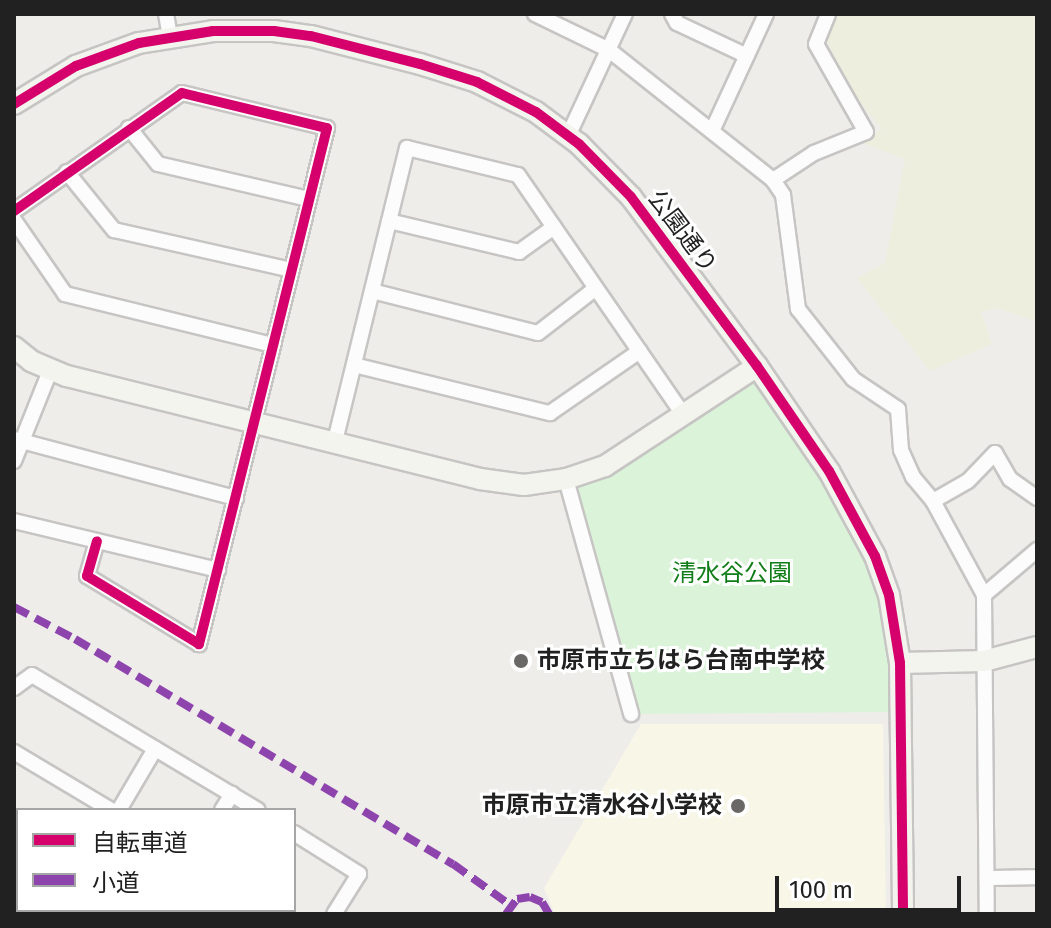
<!DOCTYPE html>
<html>
<head>
<meta charset="utf-8">
<style>
  body { margin:0 }
  #map { position:relative; width:1051px; height:928px; overflow:hidden; background:#efedea; font-family:"Fira Sans","Noto Sans JP",sans-serif }
  div>[style] { position:absolute }
  [style*='--x'] { left:calc(var(--x)*1px); top:calc(var(--y)*1px); width:calc(var(--w)*1px); rotate:calc(var(--a)*1deg) }
  .education>* { inset:0; background:#f7f6e7 }
  .farmland>* { inset:0; background:#eeeede }
  .park>* { inset:0; background:#daf3d9 }
  .roads { filter:drop-shadow(2px 0 #c6c5c4) drop-shadow(-2px 0 #c6c5c4) drop-shadow(0 2px #c6c5c4) drop-shadow(0 -2px #c6c5c4) }
  .street>* { height:14px; margin:-7px; padding:0 7px; transform-origin:7px; border-radius:7px; background:#fdfcfc }
  .secondary>* { height:20px; margin:-10px; padding:0 10px; transform-origin:10px; border-radius:10px; background:#f3f4ed }
  .quiet>* { height:8px; margin-top:-4px; transform-origin:0; background:repeating-linear-gradient(90deg,#8e44ad 0 16px,transparent 0 24px) }
  .cycleway>* { height:10px; margin:-5px; padding:0 5px; transform-origin:5px; border-radius:5px; background:#d6006c }
  .dots>* { width:22px; height:22px; translate:-50% -50%; box-sizing:border-box; border:4px solid #fff; border-radius:50% }
  span { translate:-50% -50%; white-space:nowrap; text-align:center; line-height:1.15; -webkit-text-stroke:6px #fff; paint-order:stroke }
  .street-label { font-size:24px; color:#212121 }
  .park-label { font-size:24px; color:#117d18 }
  .poi-label { font-size:24px; color:#212121; font-weight:700 }
  .left { translate:0 -50%; text-align:left }
  .right { translate:-100% -50%; text-align:right }
  .frame { position:absolute; inset:0; border:16px solid #212121; pointer-events:none }
  .legend { position:absolute; left:16px; top:808px; width:280px; height:104px; box-sizing:border-box; background:#fff; border:2px solid #a6a6a6; margin:0; padding:10px 14px; list-style:none; font-size:24px; color:#212121 }
  .legend li { display:flex; align-items:center; gap:16px; height:40px }
  .legend b { width:40px; border:2px solid #a6a6a6 }
  .scale { position:absolute; left:775px; top:876px; width:186px; height:36px; box-sizing:border-box; border:4px solid #212121; border-top:0; padding-left:10px; font-size:24px; line-height:28px; white-space:nowrap; color:#212121; -webkit-text-stroke:6px #fff; paint-order:stroke }
</style>
</head>
<body>
<div id="map">
  <div class="education">
    <div style="clip-path:polygon(641px 724px,883px 724px,886px 914px,555px 914px,544px 888px)"></div>
  </div>
  <div class="farmland">
    <div style="clip-path:polygon(834px 14px,1037px 14px,1037px 322px,998px 308px,981px 312px,992px 344px,930px 371px,857px 278px,885px 263px,905px 159px,858px 141px,882px 129px,847px 87px,825px 36px)"></div>
  </div>
  <div class="park">
    <div style="clip-path:polygon(757px 366px,875px 556px,901px 712px,631px 714px,566px 479px)"></div>
  </div>
  <div class="roads">
    <div class="street">
      <div style="--x:166;--y:14;--w:22;--a:80"></div>
      <div style="--x:535;--y:14;--w:82;--a:25.9"></div>
      <div style="--x:609;--y:50;--w:209;--a:38.4"></div>
      <div style="--x:773;--y:180;--w:18;--a:56"></div>
      <div style="--x:783;--y:195;--w:115;--a:82.5"></div>
      <div style="--x:798;--y:309;--w:89;--a:51.8"></div>
      <div style="--x:853;--y:379;--w:54;--a:33.7"></div>
      <div style="--x:898;--y:409;--w:41;--a:85.8"></div>
      <div style="--x:901;--y:450;--w:30;--a:66"></div>
      <div style="--x:913;--y:477;--w:31;--a:50"></div>
      <div style="--x:933;--y:501;--w:107;--a:61.5"></div>
      <div style="--x:984;--y:595;--w:319;--a:89.5"></div>
      <div style="--x:672;--y:14;--w:10;--a:61"></div>
      <div style="--x:677;--y:23;--w:77;--a:25.2"></div>
      <div style="--x:129;--y:128;--w:46;--a:51.1"></div>
      <div style="--x:158;--y:164;--w:155;--a:13.1"></div>
      <div style="--x:712;--y:131;--w:129;--a:-65.2"></div>
      <div style="--x:568;--y:136;--w:135;--a:-65"></div>
      <div style="--x:67;--y:172;--w:75;--a:51"></div>
      <div style="--x:114;--y:230;--w:181;--a:12.7"></div>
      <div style="--x:773;--y:180;--w:49;--a:-33.4"></div>
      <div style="--x:814;--y:153;--w:56;--a:-22"></div>
      <div style="--x:866;--y:132;--w:101;--a:-119.6"></div>
      <div style="--x:816;--y:44;--w:32;--a:-68"></div>
      <div style="--x:14;--y:211;--w:205;--a:-35.1"></div>
      <div style="--x:182;--y:93;--w:149;--a:13.6"></div>
      <div style="--x:327;--y:128;--w:532;--a:103.93"></div>
      <div style="--x:199;--y:644;--w:131;--a:-148.7"></div>
      <div style="--x:87;--y:576;--w:36;--a:-74"></div>
      <div style="--x:14;--y:220;--w:90;--a:55.4"></div>
      <div style="--x:65;--y:294;--w:213;--a:13.8"></div>
      <div style="--x:389;--y:221;--w:134;--a:13.4"></div>
      <div style="--x:519;--y:252;--w:43;--a:-35.5"></div>
      <div style="--x:372;--y:291;--w:171;--a:14.2"></div>
      <div style="--x:538;--y:333;--w:73;--a:-37.8"></div>
      <div style="--x:354;--y:365;--w:202;--a:13.8"></div>
      <div style="--x:550;--y:413;--w:109;--a:-34.6"></div>
      <div style="--x:14;--y:439;--w:230;--a:14.9"></div>
      <div style="--x:335;--y:441;--w:302;--a:-76.2"></div>
      <div style="--x:407;--y:148;--w:114;--a:13.7"></div>
      <div style="--x:518;--y:175;--w:290;--a:55.4"></div>
      <div style="--x:14;--y:461;--w:97;--a:-68.2"></div>
      <div style="--x:566;--y:479;--w:244;--a:74.5"></div>
      <div style="--x:933;--y:501;--w:40;--a:-29.7"></div>
      <div style="--x:968;--y:481;--w:39;--a:-46"></div>
      <div style="--x:995;--y:453;--w:30;--a:60"></div>
      <div style="--x:1010;--y:479;--w:33;--a:35"></div>
      <div style="--x:14;--y:521;--w:210;--a:13.5"></div>
      <div style="--x:984;--y:595;--w:70;--a:-40.3"></div>
      <div style="--x:14;--y:688;--w:22;--a:-36"></div>
      <div style="--x:32;--y:675;--w:263;--a:30.9"></div>
      <div style="--x:14;--y:752;--w:113;--a:30.9"></div>
      <div style="--x:119;--y:810;--w:71;--a:-59.5"></div>
      <div style="--x:222;--y:810;--w:19;--a:-58"></div>
      <div style="--x:294;--y:833;--w:77;--a:32.2"></div>
      <div style="--x:359;--y:874;--w:47;--a:122"></div>
      <div style="--x:14;--y:837;--w:4;--a:27"></div>
      <div style="--x:987;--y:878;--w:50;--a:-1.1"></div>
      <div style="--x:276;--y:910;--w:8;--a:30"></div>
      <div style="--x:156;--y:914;--w:5;--a:-53"></div>
    </div>
    <div class="secondary">
      <div style="--x:14;--y:104;--w:73;--a:-31.5"></div>
      <div style="--x:76;--y:66;--w:67;--a:-20.1"></div>
      <div style="--x:139;--y:43;--w:75;--a:-9.2"></div>
      <div style="--x:213;--y:31;--w:61;--a:0"></div>
      <div style="--x:274;--y:31;--w:37;--a:8"></div>
      <div style="--x:311;--y:36;--w:113;--a:14.4"></div>
      <div style="--x:420;--y:64;--w:60;--a:17.5"></div>
      <div style="--x:477;--y:82;--w:66;--a:27"></div>
      <div style="--x:536;--y:112;--w:54;--a:36.7"></div>
      <div style="--x:579;--y:144;--w:74;--a:45.5"></div>
      <div style="--x:631;--y:197;--w:211;--a:53.3"></div>
      <div style="--x:757;--y:366;--w:127;--a:55.6"></div>
      <div style="--x:829;--y:471;--w:97;--a:61.6"></div>
      <div style="--x:875;--y:556;--w:41;--a:70.3"></div>
      <div style="--x:889;--y:595;--w:69;--a:80.8"></div>
      <div style="--x:900;--y:663;--w:251;--a:89.3"></div>
      <div style="--x:14;--y:347;--w:22;--a:39"></div>
      <div style="--x:31;--y:361;--w:39;--a:23"></div>
      <div style="--x:67;--y:376;--w:426;--a:14"></div>
      <div style="--x:480;--y:479;--w:44;--a:7.8"></div>
      <div style="--x:524;--y:485;--w:42;--a:-8.1"></div>
      <div style="--x:566;--y:479;--w:41;--a:-18.4"></div>
      <div style="--x:605;--y:466;--w:182;--a:-33.3"></div>
      <div style="--x:900;--y:663;--w:84;--a:-1.4"></div>
      <div style="--x:984;--y:661;--w:55;--a:-14.8"></div>
    </div>
  </div>
  <div class="quiet">
    <div style="--x:14;--y:607;--w:69;--a:27.7"></div>
    <div style="--x:75;--y:639;--w:440;--a:30.8"></div>
    <div style="--x:453;--y:864;--w:70;--a:35.7"></div>
    <div style="--x:506;--y:914;--w:19;--a:-54"></div>
    <div style="--x:517;--y:899;--w:13;--a:-9"></div>
    <div style="--x:530;--y:897;--w:13;--a:23"></div>
    <div style="--x:542;--y:902;--w:14;--a:60"></div>
  </div>
  <div class="cycleway">
    <div style="--x:14;--y:104;--w:73;--a:-31.5"></div>
    <div style="--x:76;--y:66;--w:67;--a:-20.1"></div>
    <div style="--x:139;--y:43;--w:75;--a:-9.2"></div>
    <div style="--x:213;--y:31;--w:61;--a:0"></div>
    <div style="--x:274;--y:31;--w:37;--a:8"></div>
    <div style="--x:311;--y:36;--w:113;--a:14.4"></div>
    <div style="--x:420;--y:64;--w:60;--a:17.5"></div>
    <div style="--x:477;--y:82;--w:66;--a:27"></div>
    <div style="--x:536;--y:112;--w:54;--a:36.7"></div>
    <div style="--x:579;--y:144;--w:74;--a:45.5"></div>
    <div style="--x:631;--y:197;--w:211;--a:53.3"></div>
    <div style="--x:757;--y:366;--w:127;--a:55.6"></div>
    <div style="--x:829;--y:471;--w:97;--a:61.6"></div>
    <div style="--x:875;--y:556;--w:41;--a:70.3"></div>
    <div style="--x:889;--y:595;--w:69;--a:80.8"></div>
    <div style="--x:900;--y:663;--w:251;--a:89.3"></div>
    <div style="--x:14;--y:211;--w:205;--a:-35.1"></div>
    <div style="--x:182;--y:93;--w:149;--a:13.6"></div>
    <div style="--x:327;--y:128;--w:532;--a:103.93"></div>
    <div style="--x:199;--y:644;--w:131;--a:-148.7"></div>
    <div style="--x:87;--y:576;--w:36;--a:-74"></div>
  </div>
  <div class="dots">
    <div style="left:521px;top:661px;background:#696867"></div>
    <div style="left:738px;top:806px;background:#696867"></div>
  </div>
  <div class="street-label">
    <span style="left:682px;top:232px;rotate:53deg">公園通り</span>
  </div>
  <div class="park-label">
    <span style="left:732px;top:574px">清水谷公園</span>
  </div>
  <div class="poi-label">
    <span class="left" style="left:537px;top:661px">市原市立ちはら台南中学校</span>
    <span class="right" style="left:722px;top:806px">市原市立清水谷小学校</span>
  </div>
  <div class="frame"></div>
  <ul class="legend">
  <li><b style="height:10px;background:#d6006c"></b>自転車道</li>
  <li><b style="height:10px;background:#8e44ad"></b>小道</li>
  </ul>
  <div class="scale">100 m</div>
</div>
</body>
</html>
